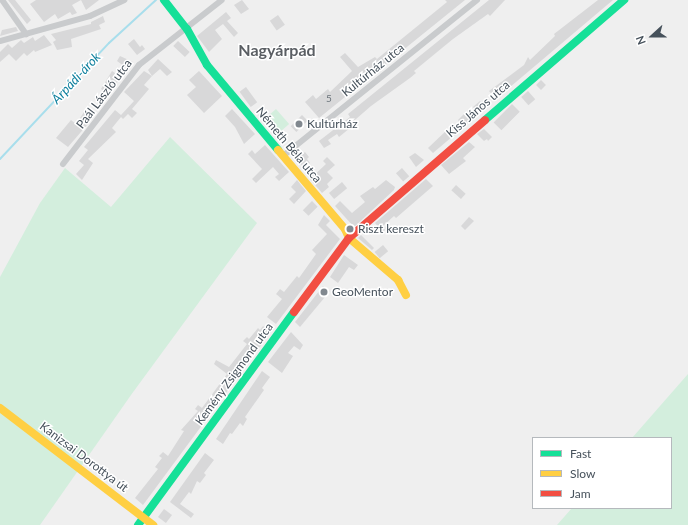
<!DOCTYPE html>
<html>
<head>
<meta charset="utf-8">
<style>
  body { margin:0 }
  #map { position:relative; width:688px; height:525px; overflow:hidden; background:#efefef; font-family:Lato,sans-serif }
  div>[style] { position:absolute }
  [style*='--x'] { left:calc(var(--x)*1px); top:calc(var(--y)*1px); width:calc(var(--w)*1px); rotate:calc(var(--a)*1deg) }
  .green>* { inset:0; background:#d3eedd; transform-origin:0 0 }
  .stream>* { height:2px; margin:-1px; padding:0 1px; transform-origin:1px; border-radius:1px; background:#a8deec }
  .building>* { inset:0; background:#d8d8d9; transform-origin:0 0 }
  .street>* { height:6px; margin:-3px; padding:0 3px; transform-origin:3px; border-radius:3px; background:#c9cbcd }
  .fast>* { height:8px; margin:-4px; padding:0 4px; transform-origin:4px; border-radius:4px; background:#16e098 }
  .slow>* { height:8px; margin:-4px; padding:0 4px; transform-origin:4px; border-radius:4px; background:#ffcf43 }
  .jam>* { height:8px; margin:-4px; padding:0 4px; transform-origin:4px; border-radius:4px; background:#f24e42 }
  .dots>* { width:11px; height:11px; translate:-50% -50%; box-sizing:border-box; border:2px solid #fff; border-radius:50% }
  span { translate:-50% -50%; white-space:nowrap; text-align:center; line-height:1.15; -webkit-text-stroke:3px #fff; paint-order:stroke }
  .number-label { font-size:10px; color:#6b747b }
  .number-label span { -webkit-text-stroke-width:0 }
  .street-label { font-size:12px; color:#46515b }
  .poi-label { font-size:12px; color:#46515b }
  .left { translate:0 -50%; text-align:left }
  .water-label { font-size:13px; color:#0f809e; font-style:italic }
  .district-label { font-size:16px; color:#5a5e63; font-weight:700 }
  .legend { position:absolute; left:532px; top:437px; width:140px; height:72px; box-sizing:border-box; background:#fff; border:1px solid #b5b9bd; margin:0; padding:5px 7px; list-style:none; font-size:12px; color:#46515b }
  .legend li { display:flex; align-items:center; gap:8px; height:20px }
  .legend b { width:20px; border:1px solid #b5b9bd }
  .north { position:absolute; left:632px; top:16px; width:40px; height:40px; -webkit-text-stroke:3px #fff; paint-order:stroke; rotate:249deg; font-size:11px; font-weight:700; line-height:16px; text-align:center; color:#46515b }
  .north::after { content:''; display:block; margin:auto; width:14px; height:18px; background:#46515b; clip-path:polygon(50% 0,100% 100%,50% 72%,0 100%) }
</style>
</head>
<body>
<div id="map">
  <div class="green">
    <div style="left:276px;top:109px;width:20px;height:17px;rotate:49deg"></div>
    <div style="clip-path:polygon(170px 137px,257px 223px,131px 395px,40px 525px,0 525px,0 277px,40px 203px,65px 168px,111px 207px)"></div>
    <div style="clip-path:polygon(688px 374px,688px 525px,557px 525px,572px 508px,671px 508px,671px 438px,632px 438px)"></div>
  </div>
  <div class="stream">
    <div style="--x:0;--y:159;--w:159;--a:-46.8"></div>
    <div style="--x:109;--y:43;--w:64;--a:-42.5"></div>
  </div>
  <div class="building">
    <div style="clip-path:polygon(8px 0,15px 0,31px 20px,27px 24px)"></div>
    <div style="clip-path:polygon(36px 0,99px 0,86px 10px,81px 0,72px 5px,77px 13px,72px 15px,70px 12px,58px 19px,55px 14px,44px 22px,30px 4px)"></div>
    <div style="clip-path:polygon(242px 0,249px 9px,241px 14px,234px 5px)"></div>
    <div style="clip-path:polygon(445px 0,465px 0,319px 118px,305px 102px,313px 95px,316px 99px,328px 89px,330px 92px,352px 71px,340px 57px,345px 53px,358px 67px,375px 57px,377px 59px,447px 2px)"></div>
    <div style="clip-path:polygon(489px 0,505px 0,490px 16px,488px 14px,453px 39px,414px 71px,416px 73px,410px 78px,371px 106px,348px 126px,350px 128px,339px 137px,337px 134px,328px 140px,331px 144px,324px 148px,319px 141px,350px 117px,348px 114px)"></div>
    <div style="clip-path:polygon(598px 0,613px 0,496px 99px,489px 91px,524px 65px,528px 57px,530px 60px,555px 36px,554px 34px)"></div>
    <div style="clip-path:polygon(226px 12px,231px 18px,227px 21px,238px 33px,234px 37px,223px 24px,215px 30px,222px 39px,209px 52px,197px 36px)"></div>
    <div style="left:278px;top:15px;width:12px;height:10px;rotate:55deg"></div>
    <div style="clip-path:polygon(103px 16px,105px 22px,99px 25px,101px 29px,71px 39px,72px 47px,57px 50px,53px 42px,56px 40px,51px 34px,91px 24px,91px 22px)"></div>
    <div style="clip-path:polygon(16px 27px,18px 31px,0 36px,2px 30px)"></div>
    <div style="clip-path:polygon(44px 35px,52px 45px,35px 52px,34px 50px,27px 56px,24px 53px,16px 61px,9px 54px,0 62px,0 52px,8px 44px,12px 48px,21px 40px,24px 43px,33px 37px,35px 41px)"></div>
    <div style="clip-path:polygon(134px 39px,140px 47px,142px 45px,145px 49px,137px 55px,128px 44px)"></div>
    <div style="left:178px;top:41px;width:16px;height:7px;rotate:43deg"></div>
    <div style="clip-path:polygon(120px 56px,133px 62px,128px 69px,117px 61px)"></div>
    <div style="clip-path:polygon(158px 59px,172px 72px,167px 76px,160px 69px,152px 76px,148px 70px)"></div>
    <div style="clip-path:polygon(112px 71px,121px 77px,109px 94px,101px 89px)"></div>
    <div style="clip-path:polygon(144px 71px,152px 76px,144px 85px,149px 89px,132px 109px,137px 113px,132px 118px,128px 114px,123px 119px,121px 117px,112px 128px,116px 132px,88px 159px,93px 163px,82px 180px,76px 174px,84px 165px,79px 161px,88px 150px,84px 147px,115px 110px,121px 115px,134px 101px,124px 92px)"></div>
    <div style="clip-path:polygon(199px 71px,222px 96px,204px 113px,187px 95px,196px 87px,189px 80px)"></div>
    <div style="left:541px;top:80px;width:7px;height:7px;rotate:45deg"></div>
    <div style="left:246px;top:87px;width:19px;height:8px;rotate:54deg"></div>
    <div style="left:528px;top:91px;width:11px;height:9px;rotate:49deg"></div>
    <div style="clip-path:polygon(480px 101px,485px 108px,479px 114px,473px 107px)"></div>
    <div style="left:512px;top:104px;width:11px;height:26px;rotate:45deg"></div>
    <div style="clip-path:polygon(232px 109px,255px 134px,244px 144px,235px 127px,225px 116px)"></div>
    <div style="clip-path:polygon(84px 112px,93px 118px,68px 147px,56px 138px,71px 120px,76px 124px)"></div>
    <div style="clip-path:polygon(464px 114px,470px 121px,463px 127px,458px 120px)"></div>
    <div style="left:302px;top:115px;width:8px;height:16px;rotate:45deg"></div>
    <div style="clip-path:polygon(448px 129px,453px 136px,433px 153px,428px 148px)"></div>
    <div style="clip-path:polygon(484px 129px,492px 137px,488px 141px,487px 139px,484px 141px,477px 134px)"></div>
    <div style="clip-path:polygon(469px 142px,475px 147px,463px 158px,466px 161px,449px 174px,441px 165px)"></div>
    <div style="clip-path:polygon(265px 145px,289px 172px,279px 181px,275px 177px,279px 174px,273px 167px,256px 183px,252px 179px,262px 169px,248px 154px,252px 150px,255px 154px)"></div>
    <div style="clip-path:polygon(305px 152px,309px 157px,307px 159px,310px 163px,304px 168px,296px 159px)"></div>
    <div style="clip-path:polygon(415px 153px,424px 160px,416px 167px,409px 157px)"></div>
    <div style="clip-path:polygon(327px 157px,335px 165px,327px 172px,333px 178px,327px 184px,329px 187px,322px 193px,310px 179px,326px 164px,323px 161px)"></div>
    <div style="left:402px;top:168px;width:11px;height:8px;rotate:49deg"></div>
    <div style="clip-path:polygon(426px 179px,433px 186px,396px 218px,394px 216px,384px 225px,387px 228px,383px 232px,375px 223px)"></div>
    <div style="clip-path:polygon(297px 180px,306px 191px,294px 204px,289px 199px,296px 192px,291px 187px)"></div>
    <div style="clip-path:polygon(386px 180px,395px 187px,394px 190px,354px 227px,335px 206px,340px 201px,352px 213px,365px 202px,360px 196px,373px 187px,375px 189px)"></div>
    <div style="left:342px;top:182px;width:8px;height:17px;rotate:50deg"></div>
    <div style="left:456px;top:185px;width:13px;height:7px;rotate:42deg"></div>
    <div style="left:312px;top:201px;width:8px;height:13px;rotate:45deg"></div>
    <div style="clip-path:polygon(324px 215px,330px 221px,326px 225px,340px 239px,276px 324px,267px 317px,282px 299px,276px 294px,280px 289px,284px 292px,297px 276px,299px 278px,316px 254px,312px 250px,327px 234px,318px 225px)"></div>
    <div style="clip-path:polygon(469px 217px,474px 221px,465px 230px,461px 226px)"></div>
    <div style="clip-path:polygon(361px 235px,374px 248px,372px 250px,358px 238px)"></div>
    <div style="left:383px;top:245px;width:8px;height:11px;rotate:50deg"></div>
    <div style="clip-path:polygon(344px 255px,358px 265px,354px 270px,349px 267px,338px 283px,330px 277px)"></div>
    <div style="clip-path:polygon(323px 286px,330px 291px,300px 327px,295px 322px)"></div>
    <div style="clip-path:polygon(263px 326px,271px 332px,143px 505px,135px 498px,158px 469px,155px 467px,162px 458px,159px 456px,163px 452px,168px 456px,184px 431px,181px 430px,198px 411px,195px 409px,198px 405px,202px 408px,227px 374px,214px 364px,216px 360px,229px 367px,247px 344px,243px 341px,247px 337px,249px 339px,258px 328px,260px 330px)"></div>
    <div style="clip-path:polygon(291px 332px,303px 345px,300px 350px,294px 346px,288px 353px,293px 356px,282px 373px,268px 362px)"></div>
    <div style="clip-path:polygon(262px 371px,270px 377px,262px 388px,264px 390px,245px 417px,247px 419px,243px 426px,240px 423px,232px 434px,230px 433px,223px 444px,216px 439px)"></div>
    <div style="clip-path:polygon(205px 453px,214px 460px,204px 473px,206px 475px,200px 483px,197px 481px,191px 494px,189px 492px,180px 504px,194px 514px,191px 518px,170px 502px)"></div>
    <div style="left:164px;top:509px;width:10px;height:10px;rotate:37deg"></div>
  </div>
  <div class="street">
    <div style="--x:2;--y:0;--w:42;--a:54.8"></div>
    <div style="--x:0;--y:41;--w:93;--a:-15.5"></div>
    <div style="--x:90;--y:16;--w:38;--a:-25"></div>
    <div style="--x:283;--y:156;--w:249;--a:-38.8"></div>
    <div style="--x:63;--y:164;--w:125;--a:-52.5"></div>
    <div style="--x:139;--y:65;--w:105;--a:-38.1"></div>
  </div>
  <div class="fast">
    <div style="--x:164;--y:0;--w:37;--a:52"></div>
    <div style="--x:187;--y:29;--w:41;--a:60.9"></div>
    <div style="--x:207;--y:65;--w:111;--a:50.1"></div>
    <div style="--x:485;--y:120;--w:184;--a:-40.8"></div>
    <div style="--x:138;--y:525;--w:264;--a:-53.8"></div>
  </div>
  <div class="slow">
    <div style="--x:278;--y:150;--w:104;--a:49.7"></div>
    <div style="--x:345;--y:229;--w:10;--a:66"></div>
    <div style="--x:349;--y:238;--w:65;--a:40.6"></div>
    <div style="--x:398;--y:280;--w:17;--a:62"></div>
    <div style="--x:0;--y:408;--w:193;--a:37.4"></div>
  </div>
  <div class="jam">
    <div style="--x:294;--y:312;--w:92;--a:-53.4"></div>
    <div style="--x:349;--y:238;--w:180;--a:-40.9"></div>
  </div>
  <div class="dots">
    <div style="left:299px;top:124px;background:#81888f"></div>
    <div style="left:350px;top:229px;background:#81888f"></div>
    <div style="left:324px;top:292px;background:#81888f"></div>
  </div>
  <div class="number-label">
    <span style="left:329px;top:99px">5</span>
  </div>
  <div class="street-label">
    <span style="left:373px;top:70px;rotate:-39deg">Kultúrház utca</span>
    <span style="left:104px;top:94px;rotate:-53deg">Paál László utca</span>
    <span style="left:478px;top:109px;rotate:-41deg">Kiss János utca</span>
    <span style="left:289px;top:145px;rotate:50deg">Németh Béla utca</span>
    <span style="left:234px;top:374px;rotate:-54deg">Kemény Zsigmond utca</span>
    <span style="left:84px;top:457px;rotate:37deg">Kanizsai Dorottya út</span>
  </div>
  <div class="poi-label">
    <span class="left" style="left:307px;top:124px">Kultúrház</span>
    <span class="left" style="left:358px;top:229px">Riszt kereszt</span>
    <span class="left" style="left:332px;top:292px">GeoMentor</span>
  </div>
  <div class="water-label">
    <span style="left:76px;top:78px;rotate:-47deg">Árpádi-árok</span>
  </div>
  <div class="district-label">
    <span style="left:277px;top:50px">Nagyárpád</span>
  </div>
  <ul class="legend">
  <li><b style="height:5px;background:#16e098"></b>Fast</li>
  <li><b style="height:5px;background:#ffcf43"></b>Slow</li>
  <li><b style="height:5px;background:#f24e42"></b>Jam</li>
  </ul>
  <div class="north">N</div>
</div>
</body>
</html>
